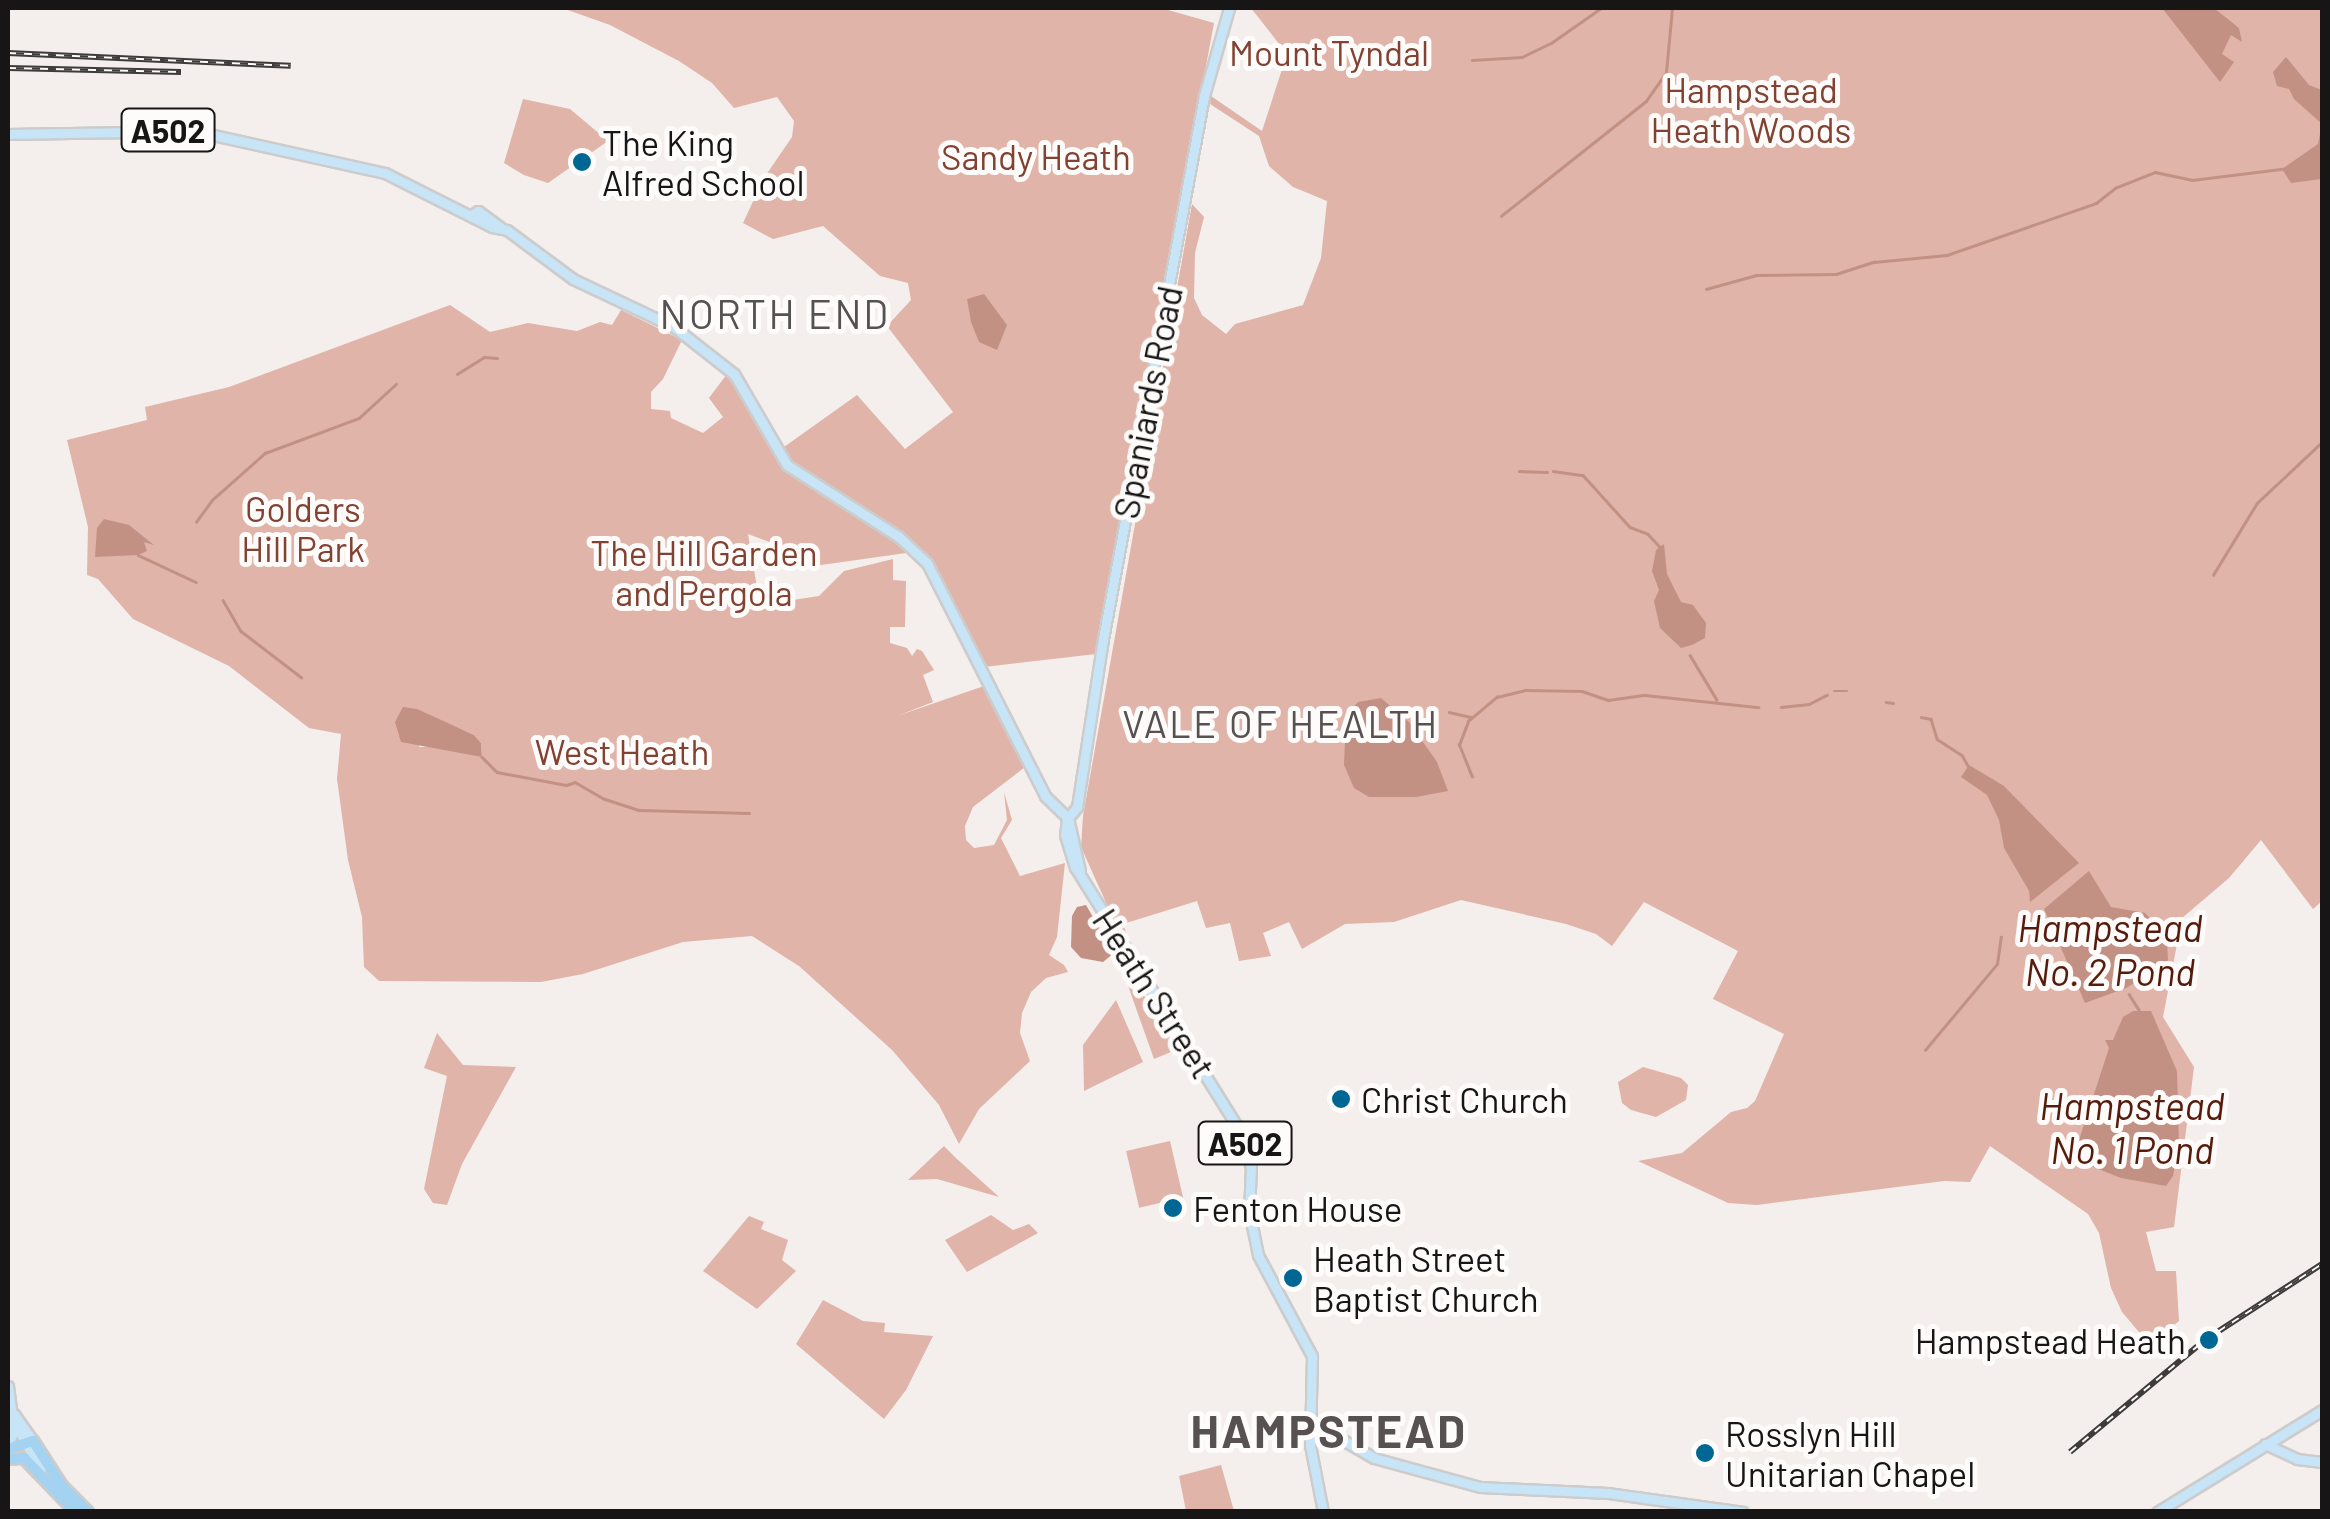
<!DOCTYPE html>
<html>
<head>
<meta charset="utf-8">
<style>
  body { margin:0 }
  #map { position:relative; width:2330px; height:1519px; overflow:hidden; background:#f4eeec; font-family:Barlow,sans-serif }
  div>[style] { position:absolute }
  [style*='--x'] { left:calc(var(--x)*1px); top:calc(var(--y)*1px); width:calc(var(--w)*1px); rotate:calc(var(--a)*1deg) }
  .green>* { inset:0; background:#e0b4a8; transform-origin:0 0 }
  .water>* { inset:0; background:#c29184 }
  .stream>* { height:2.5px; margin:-1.25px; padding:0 1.25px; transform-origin:1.25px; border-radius:1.25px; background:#c29184 }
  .roads { filter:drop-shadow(2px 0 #ccc) drop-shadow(-2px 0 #ccc) drop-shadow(0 2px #ccc) drop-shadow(0 -2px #ccc) }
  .major>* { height:9px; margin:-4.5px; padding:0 4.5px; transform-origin:4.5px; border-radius:4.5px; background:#c8e4f7 }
  .highway>* { height:10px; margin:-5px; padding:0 5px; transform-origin:5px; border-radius:5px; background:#a4d2f1 }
  .rail>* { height:6px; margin-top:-3px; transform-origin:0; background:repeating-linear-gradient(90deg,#fefcfb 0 8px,#3e3b3b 0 16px); box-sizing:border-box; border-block:2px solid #3e3b3b }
  .dots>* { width:28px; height:28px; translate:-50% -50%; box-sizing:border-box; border:5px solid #fefcfb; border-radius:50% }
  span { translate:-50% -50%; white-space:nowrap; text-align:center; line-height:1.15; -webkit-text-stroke:10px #fefcfb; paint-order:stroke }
  .shield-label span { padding:2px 8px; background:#fefcfb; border:2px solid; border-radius:8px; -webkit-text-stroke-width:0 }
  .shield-label { font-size:32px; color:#171515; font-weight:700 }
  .park-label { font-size:35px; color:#824131 }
  .poi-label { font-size:35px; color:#171515 }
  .left { translate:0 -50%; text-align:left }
  .right { translate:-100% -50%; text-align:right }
  .street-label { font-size:35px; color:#171515 }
  .neighbourhood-label { font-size:38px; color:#575251; letter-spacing:2.5px }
  .water-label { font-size:38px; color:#571b0b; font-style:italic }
  .quarter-label { font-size:40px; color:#575251; letter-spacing:2.5px }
  .district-label { font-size:45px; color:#575251; font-weight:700; letter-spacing:2.5px }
  .frame { position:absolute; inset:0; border:10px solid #171515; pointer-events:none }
</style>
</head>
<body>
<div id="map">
  <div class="green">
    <div style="clip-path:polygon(evenodd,562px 8px,1161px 8px,1214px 23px,1096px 654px,984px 667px,927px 563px,892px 534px,906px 553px,814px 566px,790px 563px,786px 548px,748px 534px,760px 605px,819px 596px,844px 571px,893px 559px,893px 580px,906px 581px,905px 627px,890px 627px,890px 643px,907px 648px,912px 656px,917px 649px,922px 651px,934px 670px,923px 675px,933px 702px,897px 716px,984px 686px,1025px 767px,973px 807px,965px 826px,966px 840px,974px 848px,994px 845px,1007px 820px,1004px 792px,1012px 820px,1001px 838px,1020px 876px,1065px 863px,1057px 937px,1049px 955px,1064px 965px,1068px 972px,1046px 978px,1031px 992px,1022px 1013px,1020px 1033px,1030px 1061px,979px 1109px,959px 1144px,939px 1105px,892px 1050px,799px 966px,752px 936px,683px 942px,583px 974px,541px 982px,379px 981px,364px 967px,362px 917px,348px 860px,337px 779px,341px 734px,309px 728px,229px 666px,133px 619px,98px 579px,87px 575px,88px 527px,67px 440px,147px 420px,145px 407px,229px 387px,450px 305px,490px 332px,528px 323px,577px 331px,600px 322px,612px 325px,621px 310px,682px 340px,663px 379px,651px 392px,651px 409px,670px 411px,671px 418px,703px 433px,723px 417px,709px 398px,730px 370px,777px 452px,857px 395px,905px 449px,953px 412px,887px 326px,911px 300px,908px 283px,880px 276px,823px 226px,773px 239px,743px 223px,764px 178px,792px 137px,794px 121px,777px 97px,734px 108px,712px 83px,679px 61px,610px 25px,562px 8px,430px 716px,474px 735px,481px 743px,482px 756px,442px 746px,419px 747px,430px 716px)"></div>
    <div style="clip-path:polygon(1251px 8px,2322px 8px,2322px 901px,2313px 909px,2261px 840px,2229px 878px,2182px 918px,2163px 1017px,2194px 1067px,2174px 1227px,2146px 1232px,2156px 1271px,2176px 1271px,2179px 1321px,2150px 1345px,2122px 1312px,2111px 1288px,2099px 1233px,2088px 1214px,1990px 1146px,1970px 1182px,1944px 1181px,1757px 1205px,1728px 1203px,1638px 1161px,1682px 1153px,1731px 1112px,1747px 1108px,1755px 1101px,1784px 1034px,1713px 999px,1738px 951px,1644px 902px,1612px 946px,1596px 934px,1566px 924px,1461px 900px,1394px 922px,1345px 924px,1302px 949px,1289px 922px,1263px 933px,1271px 956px,1239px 961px,1230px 923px,1206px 928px,1197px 901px,1123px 924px,1132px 947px,1117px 927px,1081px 847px,1083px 816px,1192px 204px,1204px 217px,1195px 253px,1194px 298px,1202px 315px,1226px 334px,1235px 324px,1303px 305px,1321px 258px,1327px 201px,1293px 187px,1269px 166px,1259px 136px,1210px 104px,1211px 96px,1262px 131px,1287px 54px)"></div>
    <div style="clip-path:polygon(523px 99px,570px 109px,608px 141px,548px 183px,524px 175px,504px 163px)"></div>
    <div style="clip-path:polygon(1126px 980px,1140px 989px,1178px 1049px,1154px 1059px)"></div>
    <div style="clip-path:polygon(1116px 1000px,1143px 1062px,1084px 1091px,1083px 1045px)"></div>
    <div style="clip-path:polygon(437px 1033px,463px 1065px,516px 1067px,462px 1164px,447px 1205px,433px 1203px,424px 1189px,447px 1076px,424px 1068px)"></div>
    <div style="clip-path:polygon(1643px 1067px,1681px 1078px,1688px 1085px,1686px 1100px,1656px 1117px,1631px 1110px,1622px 1103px,1618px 1082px)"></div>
    <div style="left:1170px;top:1141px;width:58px;height:45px;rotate:77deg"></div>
    <div style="clip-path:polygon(944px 1146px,957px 1159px,999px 1197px,937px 1179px,908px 1180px)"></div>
    <div style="clip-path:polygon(991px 1215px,1013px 1230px,1029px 1224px,1038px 1233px,967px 1272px,945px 1240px)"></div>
    <div style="clip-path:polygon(749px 1216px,764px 1222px,761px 1229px,788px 1240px,782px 1260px,796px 1271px,757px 1309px,703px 1271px)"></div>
    <div style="clip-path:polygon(823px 1300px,863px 1321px,885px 1323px,884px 1332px,933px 1336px,906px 1390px,884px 1419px,796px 1344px)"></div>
    <div style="clip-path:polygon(1221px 1465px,1234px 1511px,1186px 1511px,1179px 1476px)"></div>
  </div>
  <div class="water">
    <div style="clip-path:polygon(2162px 8px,2214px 8px,2239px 28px,2242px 42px,2231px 35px,2222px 54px,2234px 62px,2220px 82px)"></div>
    <div style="clip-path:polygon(2286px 57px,2309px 85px,2322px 90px,2322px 179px,2291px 183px,2282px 169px,2318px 144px,2322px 124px,2294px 99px,2289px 89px,2277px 86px,2273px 72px)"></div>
    <div style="clip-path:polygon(984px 294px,1007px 325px,997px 350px,979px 342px,971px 322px,967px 299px)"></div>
    <div style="clip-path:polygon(104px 519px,129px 525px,154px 545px,144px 542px,147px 551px,138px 555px,95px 557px,97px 528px)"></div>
    <div style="clip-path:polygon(1664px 544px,1667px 574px,1681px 602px,1693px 605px,1706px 623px,1705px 638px,1692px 645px,1681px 648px,1660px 628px,1654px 601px,1659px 590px,1652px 571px,1656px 550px)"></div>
    <div style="clip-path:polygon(1381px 698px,1409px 722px,1437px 762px,1448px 791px,1416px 797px,1369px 797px,1354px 788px,1344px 765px,1346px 715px,1358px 702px)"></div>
    <div style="clip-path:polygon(403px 707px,417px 709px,474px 735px,481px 743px,482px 757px,401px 742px,395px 722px)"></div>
    <div style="clip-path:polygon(1969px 765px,2004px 786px,2079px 863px,2030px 902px,2029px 891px,2004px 848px,1999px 820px,1987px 795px,1961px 777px)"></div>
    <div style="clip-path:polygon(2089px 871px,2111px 907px,2145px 913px,2167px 936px,2168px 963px,2126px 988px,2085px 1003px,2044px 909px)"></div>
    <div style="clip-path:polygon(1086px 905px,1114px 953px,1103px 962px,1081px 958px,1071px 947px,1072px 916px,1077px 907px)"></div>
    <div style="clip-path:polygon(2133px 1011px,2151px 1011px,2177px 1071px,2179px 1145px,2173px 1176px,2166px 1186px,2121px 1178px,2088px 1165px,2080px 1154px,2080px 1137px,2109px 1048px,2105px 1040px,2113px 1040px,2123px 1017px)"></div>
  </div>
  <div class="stream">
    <div style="--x:1472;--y:60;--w:50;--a:-3.4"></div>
    <div style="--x:1522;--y:57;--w:32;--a:-26"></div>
    <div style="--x:1551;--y:43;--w:61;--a:-35"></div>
    <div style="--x:1501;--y:216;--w:185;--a:-38.4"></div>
    <div style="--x:1646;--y:101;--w:35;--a:-55"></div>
    <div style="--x:1666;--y:72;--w:64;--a:-84.6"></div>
    <div style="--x:1706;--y:289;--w:53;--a:-15.4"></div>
    <div style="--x:1757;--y:275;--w:79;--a:-0.7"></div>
    <div style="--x:1836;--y:274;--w:40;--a:-18"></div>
    <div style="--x:1874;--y:262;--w:73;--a:-5.5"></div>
    <div style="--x:1947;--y:255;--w:158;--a:-19.2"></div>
    <div style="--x:2096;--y:203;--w:24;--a:-38"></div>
    <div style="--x:2115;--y:188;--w:43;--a:-21.8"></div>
    <div style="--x:2155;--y:172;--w:38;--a:12"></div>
    <div style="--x:2192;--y:180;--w:91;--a:-7"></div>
    <div style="--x:457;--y:374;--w:32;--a:-32"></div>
    <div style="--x:484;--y:357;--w:13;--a:4"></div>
    <div style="--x:1519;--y:471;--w:28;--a:2"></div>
    <div style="--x:1553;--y:471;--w:30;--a:8"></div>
    <div style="--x:1583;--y:475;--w:70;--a:47.9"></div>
    <div style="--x:1630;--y:527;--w:19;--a:21"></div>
    <div style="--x:1648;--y:534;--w:18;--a:47"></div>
    <div style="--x:196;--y:522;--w:27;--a:-54"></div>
    <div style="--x:212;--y:500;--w:71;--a:-41.6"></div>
    <div style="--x:265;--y:453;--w:100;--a:-20.4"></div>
    <div style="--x:359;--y:418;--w:50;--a:-42.6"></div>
    <div style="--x:138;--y:555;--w:64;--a:25"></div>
    <div style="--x:2213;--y:575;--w:84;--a:-58.6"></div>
    <div style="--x:2257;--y:503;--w:89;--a:-43.2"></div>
    <div style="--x:223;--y:600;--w:36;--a:60"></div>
    <div style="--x:241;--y:631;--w:76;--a:37.5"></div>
    <div style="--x:1690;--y:655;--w:52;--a:59"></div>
    <div style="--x:1834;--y:691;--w:13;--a:0"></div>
    <div style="--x:1886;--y:702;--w:7;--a:8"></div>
    <div style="--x:1781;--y:707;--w:28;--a:-6"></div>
    <div style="--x:1809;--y:704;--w:20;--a:-27"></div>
    <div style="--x:1449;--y:712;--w:23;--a:13"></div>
    <div style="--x:1921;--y:717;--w:10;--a:11"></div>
    <div style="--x:1931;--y:719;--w:21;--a:73"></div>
    <div style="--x:1937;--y:739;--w:30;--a:33"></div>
    <div style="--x:1962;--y:755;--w:13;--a:61"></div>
    <div style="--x:482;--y:757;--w:21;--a:45"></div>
    <div style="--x:497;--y:772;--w:70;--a:10.7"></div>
    <div style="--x:566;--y:785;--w:9;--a:-18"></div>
    <div style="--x:575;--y:782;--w:34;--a:30"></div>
    <div style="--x:605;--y:799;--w:36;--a:18"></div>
    <div style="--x:639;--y:810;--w:110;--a:1.6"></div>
    <div style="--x:1472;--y:777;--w:35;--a:-112"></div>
    <div style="--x:1459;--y:745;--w:26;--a:-69"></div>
    <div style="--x:1468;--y:721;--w:38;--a:-40"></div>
    <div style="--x:1497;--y:697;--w:29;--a:-14"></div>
    <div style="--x:1525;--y:690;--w:57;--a:1"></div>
    <div style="--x:1582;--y:691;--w:28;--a:19"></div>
    <div style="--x:1608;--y:700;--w:37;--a:-8"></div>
    <div style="--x:1645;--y:695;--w:114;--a:6.1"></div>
    <div style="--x:2129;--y:994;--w:19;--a:58"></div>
    <div style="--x:1925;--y:1050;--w:112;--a:-50.1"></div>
    <div style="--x:1997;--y:964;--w:27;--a:-82"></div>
  </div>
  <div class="roads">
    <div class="major">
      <div style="--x:8;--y:134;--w:187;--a:-0.9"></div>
      <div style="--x:195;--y:131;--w:195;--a:12.5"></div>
      <div style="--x:385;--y:173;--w:120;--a:26.8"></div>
      <div style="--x:492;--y:227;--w:15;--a:11"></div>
      <div style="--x:507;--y:230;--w:82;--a:36.6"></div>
      <div style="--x:573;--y:279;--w:112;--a:25.4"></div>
      <div style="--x:674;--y:327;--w:76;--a:38.1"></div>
      <div style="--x:734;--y:374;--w:105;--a:59.8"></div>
      <div style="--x:787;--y:465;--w:133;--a:32.7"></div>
      <div style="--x:899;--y:537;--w:38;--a:43"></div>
      <div style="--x:927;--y:563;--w:261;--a:63.1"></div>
      <div style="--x:1045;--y:796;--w:32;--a:44"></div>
      <div style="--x:1068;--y:818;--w:54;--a:77.2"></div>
      <div style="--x:473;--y:214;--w:6;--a:-31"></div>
      <div style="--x:478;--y:211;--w:27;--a:36"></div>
      <div style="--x:1068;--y:818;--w:14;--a:-51"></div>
      <div style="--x:1077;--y:807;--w:170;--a:-81.2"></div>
      <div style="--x:1103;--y:639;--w:552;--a:-79.46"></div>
      <div style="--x:1204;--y:96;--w:91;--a:-74.1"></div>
      <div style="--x:1067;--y:819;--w:16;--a:97"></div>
      <div style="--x:1065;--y:835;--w:34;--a:73"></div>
      <div style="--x:1075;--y:867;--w:317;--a:58"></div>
      <div style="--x:1243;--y:1136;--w:32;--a:76"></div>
      <div style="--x:1251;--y:1167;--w:44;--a:92.6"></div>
      <div style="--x:1249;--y:1211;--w:45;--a:78.4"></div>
      <div style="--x:1258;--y:1255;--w:115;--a:61.9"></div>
      <div style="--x:1312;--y:1356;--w:89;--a:91.3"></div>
      <div style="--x:1310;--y:1445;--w:68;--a:79"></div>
      <div style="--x:8;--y:1386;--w:46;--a:82.6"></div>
      <div style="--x:14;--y:1432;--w:12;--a:121"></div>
      <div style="--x:14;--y:1414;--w:33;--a:55"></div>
      <div style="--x:13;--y:1420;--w:57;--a:60.8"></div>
      <div style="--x:1310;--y:1421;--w:74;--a:30"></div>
      <div style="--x:1374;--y:1458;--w:110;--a:15.3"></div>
      <div style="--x:1480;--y:1487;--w:128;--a:2.7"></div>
      <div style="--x:1608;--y:1493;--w:136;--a:8"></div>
      <div style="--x:2265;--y:1444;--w:35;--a:25"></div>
      <div style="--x:2297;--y:1459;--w:25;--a:7"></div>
      <div style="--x:2157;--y:1512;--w:194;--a:-31.7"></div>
    </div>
    <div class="highway">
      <div style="--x:8;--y:1449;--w:26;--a:-18"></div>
      <div style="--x:33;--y:1441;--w:54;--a:57.2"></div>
      <div style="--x:62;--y:1486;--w:37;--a:45"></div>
      <div style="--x:8;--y:1459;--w:16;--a:-4"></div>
      <div style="--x:24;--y:1458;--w:75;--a:46.1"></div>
    </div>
  </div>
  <div class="rail">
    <div style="--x:8;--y:53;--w:283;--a:2.6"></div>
    <div style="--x:8;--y:68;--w:173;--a:1.3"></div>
    <div style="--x:2070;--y:1452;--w:175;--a:-39.7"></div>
    <div style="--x:2205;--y:1340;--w:140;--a:-33"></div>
  </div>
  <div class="dots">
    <div style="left:582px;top:162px;background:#006795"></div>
    <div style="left:1341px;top:1099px;background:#006795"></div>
    <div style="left:1173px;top:1208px;background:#006795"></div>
    <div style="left:1293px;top:1278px;background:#006795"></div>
    <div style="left:2209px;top:1340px;background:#006795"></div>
    <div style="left:1705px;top:1453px;background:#006795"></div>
  </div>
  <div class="shield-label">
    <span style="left:168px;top:130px">A502</span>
    <span style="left:1245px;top:1143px">A502</span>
  </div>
  <div class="park-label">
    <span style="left:1329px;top:52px">Mount Tyndal</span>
    <span style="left:1751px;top:109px">Hampstead<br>Heath Woods</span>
    <span style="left:1036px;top:156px">Sandy Heath</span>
    <span style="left:303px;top:528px">Golders<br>Hill Park</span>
    <span style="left:704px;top:572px">The Hill Garden<br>and Pergola</span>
    <span style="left:622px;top:751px">West Heath</span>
  </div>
  <div class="poi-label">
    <span class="left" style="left:602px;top:162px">The King<br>Alfred School</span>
    <span class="left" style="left:1361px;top:1099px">Christ Church</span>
    <span class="left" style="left:1193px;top:1208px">Fenton House</span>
    <span class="left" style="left:1313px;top:1278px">Heath Street<br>Baptist Church</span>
    <span class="right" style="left:2186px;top:1340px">Hampstead Heath</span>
    <span class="left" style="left:1725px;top:1453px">Rosslyn Hill<br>Unitarian Chapel</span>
  </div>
  <div class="street-label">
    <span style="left:1147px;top:402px;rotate:-79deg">Spaniards Road</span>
    <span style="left:1155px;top:993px;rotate:57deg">Heath Street</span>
  </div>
  <div class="neighbourhood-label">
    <span style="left:1281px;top:724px">VALE OF HEALTH</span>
  </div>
  <div class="water-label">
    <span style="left:2110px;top:950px">Hampstead<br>No. 2 Pond</span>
    <span style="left:2132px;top:1128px">Hampstead<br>No. 1 Pond</span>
  </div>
  <div class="quarter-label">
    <span style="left:775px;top:313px">NORTH END</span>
  </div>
  <div class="district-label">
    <span style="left:1329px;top:1431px">HAMPSTEAD</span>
  </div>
  <div class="frame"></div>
</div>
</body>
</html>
